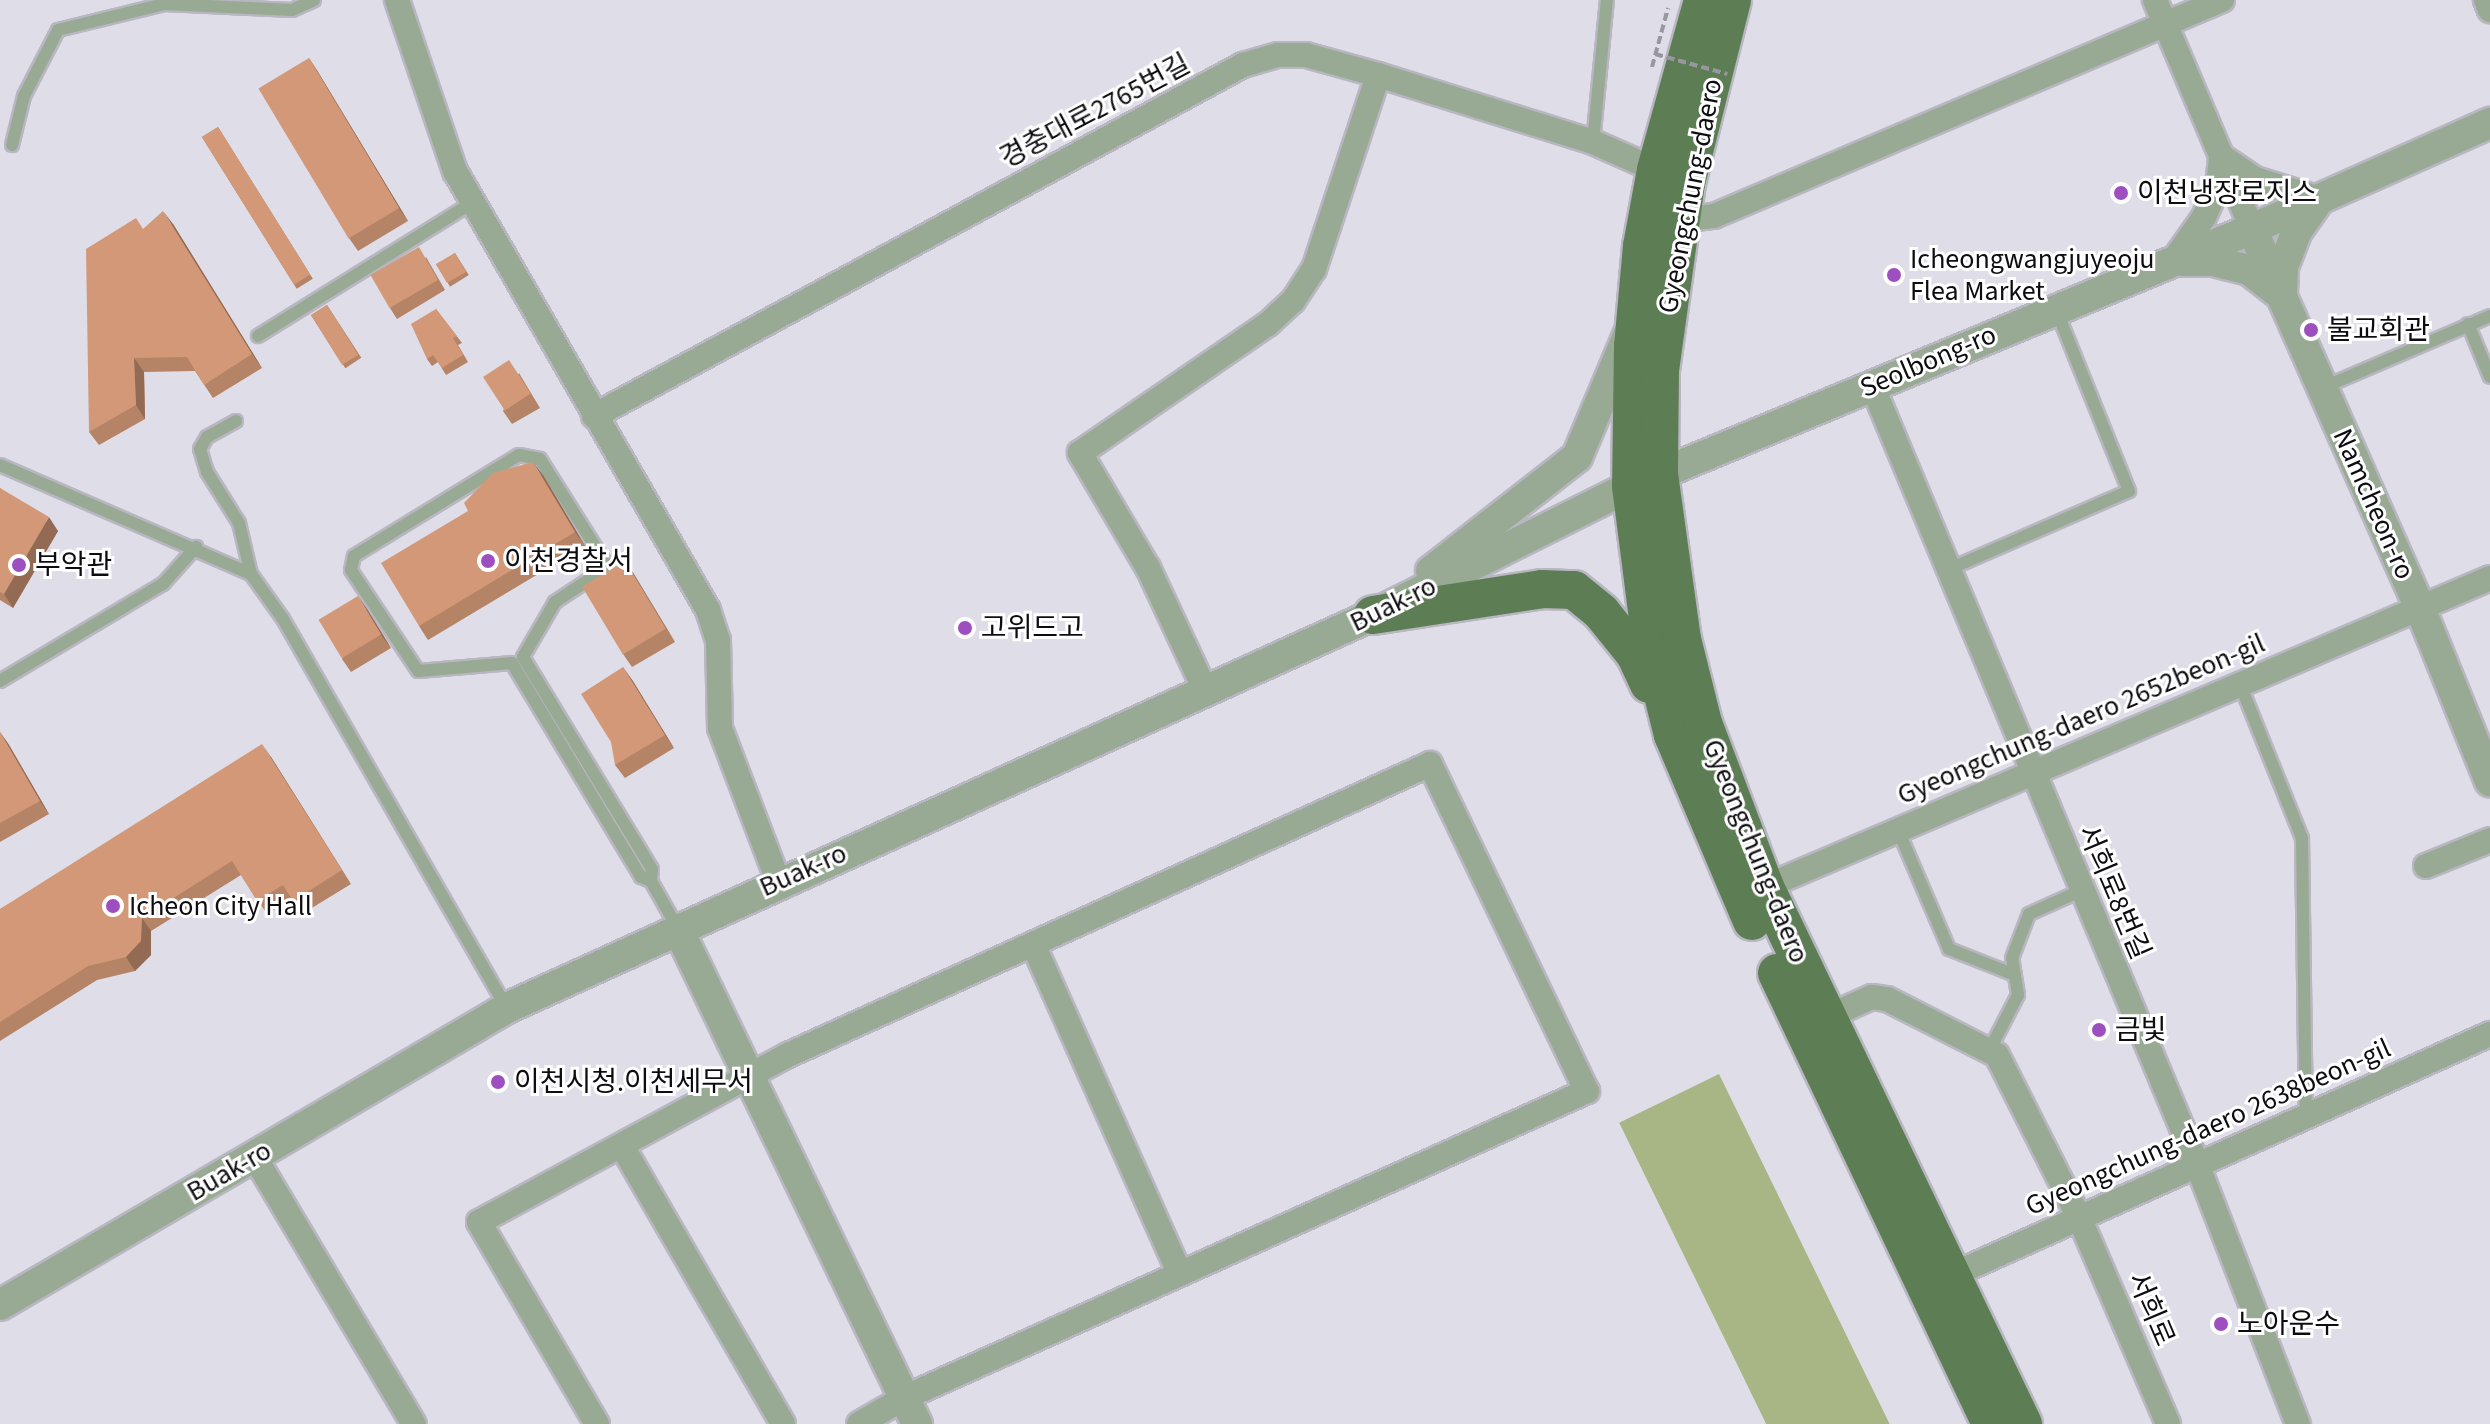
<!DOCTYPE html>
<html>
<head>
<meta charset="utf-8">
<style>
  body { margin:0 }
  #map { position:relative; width:2490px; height:1424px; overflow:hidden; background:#dedde8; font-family:"Source Sans 3","Noto Sans KR",sans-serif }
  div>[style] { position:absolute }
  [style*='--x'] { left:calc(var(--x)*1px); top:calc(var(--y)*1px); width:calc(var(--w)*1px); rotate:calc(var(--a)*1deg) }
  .green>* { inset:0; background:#a7b684; transform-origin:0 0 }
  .path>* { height:4px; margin-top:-2px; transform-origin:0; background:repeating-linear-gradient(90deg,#98979f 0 8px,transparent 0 12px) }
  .roads { filter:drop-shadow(2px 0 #b8b7c1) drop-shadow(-2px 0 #b8b7c1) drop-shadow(0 2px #b8b7c1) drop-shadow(0 -2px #b8b7c1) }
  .service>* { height:12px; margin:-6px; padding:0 6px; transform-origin:6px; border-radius:6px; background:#98aa93 }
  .minor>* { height:24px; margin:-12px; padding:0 12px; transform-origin:12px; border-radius:12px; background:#98aa93 }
  .tertiary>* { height:30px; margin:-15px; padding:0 15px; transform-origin:15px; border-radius:15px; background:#98aa93 }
  .primary>* { height:38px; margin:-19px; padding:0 19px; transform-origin:19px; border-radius:19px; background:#5d7d54 }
  .path-bridge>* { height:4px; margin-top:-2px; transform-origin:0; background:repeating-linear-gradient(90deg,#98979f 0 8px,transparent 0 12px) }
  .wall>* { inset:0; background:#b58366; transform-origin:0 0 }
  .shaded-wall>* { inset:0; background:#936a53 }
  .building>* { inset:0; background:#d29877; transform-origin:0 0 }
  .dots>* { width:22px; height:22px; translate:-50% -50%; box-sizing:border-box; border:4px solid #fff; border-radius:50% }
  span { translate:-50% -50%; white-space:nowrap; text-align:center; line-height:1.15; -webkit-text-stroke:6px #fff; paint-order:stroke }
  .street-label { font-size:28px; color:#0d0c10 }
  .poi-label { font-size:28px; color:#0d0c10 }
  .left { translate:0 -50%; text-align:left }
</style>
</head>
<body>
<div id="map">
  <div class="green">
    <div style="left:1719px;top:1074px;width:389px;height:111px;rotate:64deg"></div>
  </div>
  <div class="path">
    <div style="--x:1652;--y:67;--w:61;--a:-74.8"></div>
  </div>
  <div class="roads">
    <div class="service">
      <div style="--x:1593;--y:142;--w:143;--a:-84.4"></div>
      <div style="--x:12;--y:145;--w:50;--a:-76.2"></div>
      <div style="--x:24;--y:96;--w:74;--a:-62.7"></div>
      <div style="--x:58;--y:30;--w:110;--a:-13.7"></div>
      <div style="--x:165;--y:4;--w:127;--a:2.7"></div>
      <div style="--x:292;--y:10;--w:24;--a:-24"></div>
      <div style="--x:2468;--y:324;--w:57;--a:67.5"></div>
      <div style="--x:258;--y:336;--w:253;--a:-31.9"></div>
      <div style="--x:2322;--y:388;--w:183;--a:-23.2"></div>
      <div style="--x:236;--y:421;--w:33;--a:151"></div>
      <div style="--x:207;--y:437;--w:14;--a:120"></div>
      <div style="--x:200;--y:449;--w:24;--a:73"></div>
      <div style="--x:207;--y:472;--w:60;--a:57.9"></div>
      <div style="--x:239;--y:523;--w:52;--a:76.8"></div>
      <div style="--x:519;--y:455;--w:21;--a:11"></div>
      <div style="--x:540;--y:459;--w:128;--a:57.8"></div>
      <div style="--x:608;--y:567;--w:64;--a:146.6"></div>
      <div style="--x:555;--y:602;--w:64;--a:120.2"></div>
      <div style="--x:523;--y:657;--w:248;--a:58.7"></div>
      <div style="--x:652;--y:869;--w:12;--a:95"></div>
      <div style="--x:651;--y:881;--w:11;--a:-158"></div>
      <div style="--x:641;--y:877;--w:250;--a:-121.1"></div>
      <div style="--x:512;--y:663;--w:94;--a:175.1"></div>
      <div style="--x:418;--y:671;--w:121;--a:-123.6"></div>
      <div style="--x:351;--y:570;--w:14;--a:-78"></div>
      <div style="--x:354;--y:556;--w:193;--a:-31.5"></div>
      <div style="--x:0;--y:465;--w:274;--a:23.5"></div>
      <div style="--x:251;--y:574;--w:55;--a:54.6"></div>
      <div style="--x:283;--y:619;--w:448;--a:60.1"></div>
      <div style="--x:1947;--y:570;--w:198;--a:-23.5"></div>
      <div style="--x:2129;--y:491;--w:196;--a:-111.9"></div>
      <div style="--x:0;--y:681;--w:190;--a:-30.8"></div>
      <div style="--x:163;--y:584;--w:50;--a:-48.3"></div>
      <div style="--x:2240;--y:684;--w:166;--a:68.1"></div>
      <div style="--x:2302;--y:838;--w:275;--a:89.2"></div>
      <div style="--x:1898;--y:830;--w:129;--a:66.8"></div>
      <div style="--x:1949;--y:949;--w:71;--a:21.5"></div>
      <div style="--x:651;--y:881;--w:55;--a:60.6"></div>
      <div style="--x:1990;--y:1049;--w:61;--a:-62.6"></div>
      <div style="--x:2018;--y:995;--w:37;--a:-99"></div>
      <div style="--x:2012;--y:958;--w:47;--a:-68.9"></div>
      <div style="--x:2029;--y:914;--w:56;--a:-24.3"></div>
    </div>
    <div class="minor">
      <div style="--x:397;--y:0;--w:181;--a:71.3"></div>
      <div style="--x:455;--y:171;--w:507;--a:60.04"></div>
      <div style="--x:708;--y:610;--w:32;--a:72"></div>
      <div style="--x:718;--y:640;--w:88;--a:88.7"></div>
      <div style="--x:720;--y:728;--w:164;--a:69.2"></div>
      <div style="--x:2155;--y:0;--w:249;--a:67"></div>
      <div style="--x:2486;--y:0;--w:11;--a:68"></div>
      <div style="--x:1680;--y:220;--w:34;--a:-7"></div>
      <div style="--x:1714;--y:216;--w:552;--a:-23.04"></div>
      <div style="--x:2173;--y:261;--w:54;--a:-54.8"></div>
      <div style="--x:2204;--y:217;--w:34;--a:-66"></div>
      <div style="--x:2218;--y:186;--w:30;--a:-84"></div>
      <div style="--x:2221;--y:156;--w:41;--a:34.1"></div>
      <div style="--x:2255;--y:179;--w:68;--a:17.1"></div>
      <div style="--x:1872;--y:385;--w:844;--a:67.35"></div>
      <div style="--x:2197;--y:1164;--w:279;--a:68.8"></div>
      <div style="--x:594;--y:416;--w:738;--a:-28.41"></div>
      <div style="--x:1243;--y:65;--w:36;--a:-16"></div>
      <div style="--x:1278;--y:55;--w:28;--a:0"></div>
      <div style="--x:1306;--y:55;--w:75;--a:15.5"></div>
      <div style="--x:1378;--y:75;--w:225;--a:17.3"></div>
      <div style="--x:1593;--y:142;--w:69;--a:24"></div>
      <div style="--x:1205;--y:690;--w:135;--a:-115"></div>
      <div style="--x:1148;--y:568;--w:134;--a:-120.6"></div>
      <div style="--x:1080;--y:453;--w:228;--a:-34.5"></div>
      <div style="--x:1268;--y:324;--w:34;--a:-43"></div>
      <div style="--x:1293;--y:301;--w:38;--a:-57"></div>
      <div style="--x:1314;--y:269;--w:204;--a:-71.7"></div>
      <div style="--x:2426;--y:866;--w:69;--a:-22.1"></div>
      <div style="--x:1765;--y:887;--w:788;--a:-23.08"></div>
      <div style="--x:1033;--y:944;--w:361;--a:66"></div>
      <div style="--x:1827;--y:1017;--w:49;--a:-24"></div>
      <div style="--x:1872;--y:997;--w:15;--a:8"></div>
      <div style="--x:1887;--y:999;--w:123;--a:27"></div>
      <div style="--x:1997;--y:1055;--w:182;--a:63.2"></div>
      <div style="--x:2079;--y:1217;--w:225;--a:66.7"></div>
      <div style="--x:622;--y:1146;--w:321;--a:59.9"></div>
      <div style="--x:254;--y:1156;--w:312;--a:59.2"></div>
      <div style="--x:1950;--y:1276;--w:592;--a:-24.14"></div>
      <div style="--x:597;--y:1424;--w:234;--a:-120.3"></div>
      <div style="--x:479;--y:1222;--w:351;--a:-28.4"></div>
      <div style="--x:788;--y:1055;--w:705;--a:-24.38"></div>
      <div style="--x:1430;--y:764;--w:363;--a:64.4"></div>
      <div style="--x:1587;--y:1091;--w:749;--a:155.8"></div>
      <div style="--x:904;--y:1398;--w:52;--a:150"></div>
    </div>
    <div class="tertiary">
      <div style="--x:2252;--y:229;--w:415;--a:66.1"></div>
      <div style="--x:2420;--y:608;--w:187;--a:68"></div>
      <div style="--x:2183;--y:261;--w:30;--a:0"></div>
      <div style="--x:2213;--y:261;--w:37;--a:14"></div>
      <div style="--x:2249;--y:270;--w:37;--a:38"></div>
      <div style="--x:2282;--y:294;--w:27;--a:-88"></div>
      <div style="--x:2283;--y:267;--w:39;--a:-69"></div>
      <div style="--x:2297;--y:231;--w:38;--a:-55"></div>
      <div style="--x:1431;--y:571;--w:185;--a:-38"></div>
      <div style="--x:1577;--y:457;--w:134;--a:-67.2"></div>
      <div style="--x:678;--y:929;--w:550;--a:64.23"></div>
      <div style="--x:0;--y:1305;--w:588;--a:-30.36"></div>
      <div style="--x:507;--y:1008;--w:951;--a:-24.41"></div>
      <div style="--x:1373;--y:615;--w:288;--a:-26.6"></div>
      <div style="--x:1631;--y:486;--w:672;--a:-22.48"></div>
      <div style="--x:2252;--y:229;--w:261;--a:-24"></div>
    </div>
    <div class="primary">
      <div style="--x:1703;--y:0;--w:176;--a:105.5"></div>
      <div style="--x:1656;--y:170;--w:77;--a:100.4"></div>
      <div style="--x:1642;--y:246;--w:100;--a:95.1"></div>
      <div style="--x:1633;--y:346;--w:140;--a:90.8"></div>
      <div style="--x:1631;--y:486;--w:166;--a:82.7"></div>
      <div style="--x:1652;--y:651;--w:87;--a:76"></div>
      <div style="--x:1673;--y:735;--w:202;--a:67"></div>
      <div style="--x:1732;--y:0;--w:189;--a:104.1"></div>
      <div style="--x:1686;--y:183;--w:189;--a:97.9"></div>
      <div style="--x:1660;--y:370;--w:104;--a:90.6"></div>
      <div style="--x:1659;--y:474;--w:167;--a:82.1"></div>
      <div style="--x:1682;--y:639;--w:87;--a:76"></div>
      <div style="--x:1703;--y:723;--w:175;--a:69.3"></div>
      <div style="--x:1765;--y:887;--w:596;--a:64.34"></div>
      <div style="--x:1373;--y:615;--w:171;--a:-8.7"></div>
      <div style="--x:1542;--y:589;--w:32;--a:2"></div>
      <div style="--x:1574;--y:590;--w:35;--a:39"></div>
      <div style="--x:1601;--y:612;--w:54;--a:51"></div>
      <div style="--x:1635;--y:654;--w:33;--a:65"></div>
      <div style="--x:1777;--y:973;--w:499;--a:64.6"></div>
    </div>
  </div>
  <div class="path-bridge">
    <div style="--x:1655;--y:54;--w:75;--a:15.5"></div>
  </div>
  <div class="wall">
    <div style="clip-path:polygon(309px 58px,318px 72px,408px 221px,358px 251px,349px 238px)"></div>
    <div style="left:218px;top:127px;width:179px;height:19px;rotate:58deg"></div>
    <div style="clip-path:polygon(173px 224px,262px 368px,213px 398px,195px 371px,144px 372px,145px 419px,99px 445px,89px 432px,144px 229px)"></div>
    <div style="left:455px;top:253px;width:26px;height:22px;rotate:58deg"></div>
    <div style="clip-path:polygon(426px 257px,445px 290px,397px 319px,390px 308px)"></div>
    <div style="left:327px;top:305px;width:63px;height:19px;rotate:57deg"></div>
    <div style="clip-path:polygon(436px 309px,462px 343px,458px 345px,468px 362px,446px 375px,438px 362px,432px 366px,427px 359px)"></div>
    <div style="clip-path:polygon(519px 373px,540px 408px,512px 424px,503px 411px)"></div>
    <div style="clip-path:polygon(543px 475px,585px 546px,428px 640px,419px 626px)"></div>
    <div style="clip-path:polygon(0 488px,58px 531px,13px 608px,0 600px)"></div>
    <div style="clip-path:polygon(625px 561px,675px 642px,632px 667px,623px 654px)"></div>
    <div style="clip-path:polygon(367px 609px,391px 648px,351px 672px,342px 659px)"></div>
    <div style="clip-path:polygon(623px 667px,674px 748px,625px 778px,615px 765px)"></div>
    <div style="clip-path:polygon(0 732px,9px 745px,49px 814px,0 842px)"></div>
    <div style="clip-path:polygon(271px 757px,351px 884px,302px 914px,291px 899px,267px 914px,241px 875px,151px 931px,151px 955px,135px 971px,97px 980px,0 1041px,0 909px)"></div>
  </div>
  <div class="shaded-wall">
    <div style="clip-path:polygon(309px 58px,318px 72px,408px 221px,399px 208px)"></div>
    <div style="clip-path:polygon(163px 211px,173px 224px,262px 368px,252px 354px)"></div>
    <div style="clip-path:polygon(134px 358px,144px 372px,145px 419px,136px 405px)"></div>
    <div style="clip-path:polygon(533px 462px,543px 475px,585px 546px,575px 532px)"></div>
    <div style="clip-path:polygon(49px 517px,58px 531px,13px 608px,4px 594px)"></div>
    <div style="clip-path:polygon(625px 561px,634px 574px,675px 642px,666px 628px)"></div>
    <div style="clip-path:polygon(358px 596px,367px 609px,391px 648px,381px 635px)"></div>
    <div style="clip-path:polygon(623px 667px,633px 681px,674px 748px,665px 735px)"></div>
    <div style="clip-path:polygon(0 732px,9px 745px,49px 814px,40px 801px)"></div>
    <div style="clip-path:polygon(262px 744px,271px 757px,351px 884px,342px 870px)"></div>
    <div style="clip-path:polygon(142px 918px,151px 931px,151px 955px,135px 971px,126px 957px)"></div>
  </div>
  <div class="building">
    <div style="left:309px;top:58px;width:175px;height:59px;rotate:59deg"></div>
    <div style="left:218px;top:127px;width:174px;height:19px;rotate:58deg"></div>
    <div style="clip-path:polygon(163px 211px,252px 354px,204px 385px,187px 357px,134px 358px,136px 405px,89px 432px,86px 249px,136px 218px,143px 229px)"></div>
    <div style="left:419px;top:247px;width:38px;height:56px;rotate:60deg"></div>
    <div style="left:455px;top:253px;width:22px;height:22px;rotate:60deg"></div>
    <div style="left:327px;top:305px;width:59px;height:19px;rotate:58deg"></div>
    <div style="clip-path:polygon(436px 309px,457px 336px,453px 338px,463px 355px,442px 368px,433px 355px,427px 359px,411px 324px)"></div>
    <div style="left:509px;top:360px;width:40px;height:31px;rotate:57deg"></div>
    <div style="clip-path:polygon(533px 462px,575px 532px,419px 626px,381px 563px,468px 511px,464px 503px,493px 473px)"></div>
    <div style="clip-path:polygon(0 488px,49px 517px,4px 594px,0 592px)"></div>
    <div style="left:625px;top:561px;width:79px;height:50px;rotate:59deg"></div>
    <div style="left:358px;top:596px;width:45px;height:46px;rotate:59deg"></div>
    <div style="clip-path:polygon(623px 667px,665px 735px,615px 765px,611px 742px,581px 694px)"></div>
    <div style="clip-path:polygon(0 732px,40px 801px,0 823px)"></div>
    <div style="clip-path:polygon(262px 744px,342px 870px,293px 901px,283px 885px,257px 901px,232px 861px,142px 918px,141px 941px,126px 957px,88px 966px,0 1022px,0 909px)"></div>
  </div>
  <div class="dots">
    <div style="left:2121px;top:193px;background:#9d4fc0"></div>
    <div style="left:1894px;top:275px;background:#9d4fc0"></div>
    <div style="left:2311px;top:330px;background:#9d4fc0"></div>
    <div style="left:488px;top:561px;background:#9d4fc0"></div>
    <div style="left:19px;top:565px;background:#9d4fc0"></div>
    <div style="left:965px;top:628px;background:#9d4fc0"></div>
    <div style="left:113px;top:906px;background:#9d4fc0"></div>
    <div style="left:2099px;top:1030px;background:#9d4fc0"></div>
    <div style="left:498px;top:1082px;background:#9d4fc0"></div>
    <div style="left:2221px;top:1324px;background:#9d4fc0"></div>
  </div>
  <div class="street-label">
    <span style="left:1095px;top:111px;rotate:-28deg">경충대로2765번길</span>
    <span style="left:1690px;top:196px;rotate:-79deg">Gyeongchung-daero</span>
    <span style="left:1928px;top:361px;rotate:-23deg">Seolbong-ro</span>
    <span style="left:2374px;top:504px;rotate:66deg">Namcheon-ro</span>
    <span style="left:1393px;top:604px;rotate:-26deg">Buak-ro</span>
    <span style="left:2081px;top:719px;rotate:-23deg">Gyeongchung-daero 2652beon-gil</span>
    <span style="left:1756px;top:851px;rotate:68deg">Gyeongchung-daero</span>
    <span style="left:803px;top:870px;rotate:-24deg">Buak-ro</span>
    <span style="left:2114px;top:892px;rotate:67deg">서희로8번길</span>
    <span style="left:2208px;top:1127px;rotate:-24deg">Gyeongchung-daero 2638beon-gil</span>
    <span style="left:229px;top:1171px;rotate:-30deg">Buak-ro</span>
    <span style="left:2151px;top:1309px;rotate:67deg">서희로</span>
  </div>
  <div class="poi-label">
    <span class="left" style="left:2137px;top:193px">이천냉장로지스</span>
    <span class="left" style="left:1910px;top:275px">Icheongwangjuyeoju<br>Flea Market</span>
    <span class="left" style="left:2327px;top:330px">불교회관</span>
    <span class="left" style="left:504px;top:561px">이천경찰서</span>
    <span class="left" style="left:35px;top:565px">부악관</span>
    <span class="left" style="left:981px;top:628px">고위드고</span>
    <span class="left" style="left:129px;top:906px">Icheon City Hall</span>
    <span class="left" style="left:2115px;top:1030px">금빛</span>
    <span class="left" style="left:514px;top:1082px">이천시청.이천세무서</span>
    <span class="left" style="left:2237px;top:1324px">노아운수</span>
  </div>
</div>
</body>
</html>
